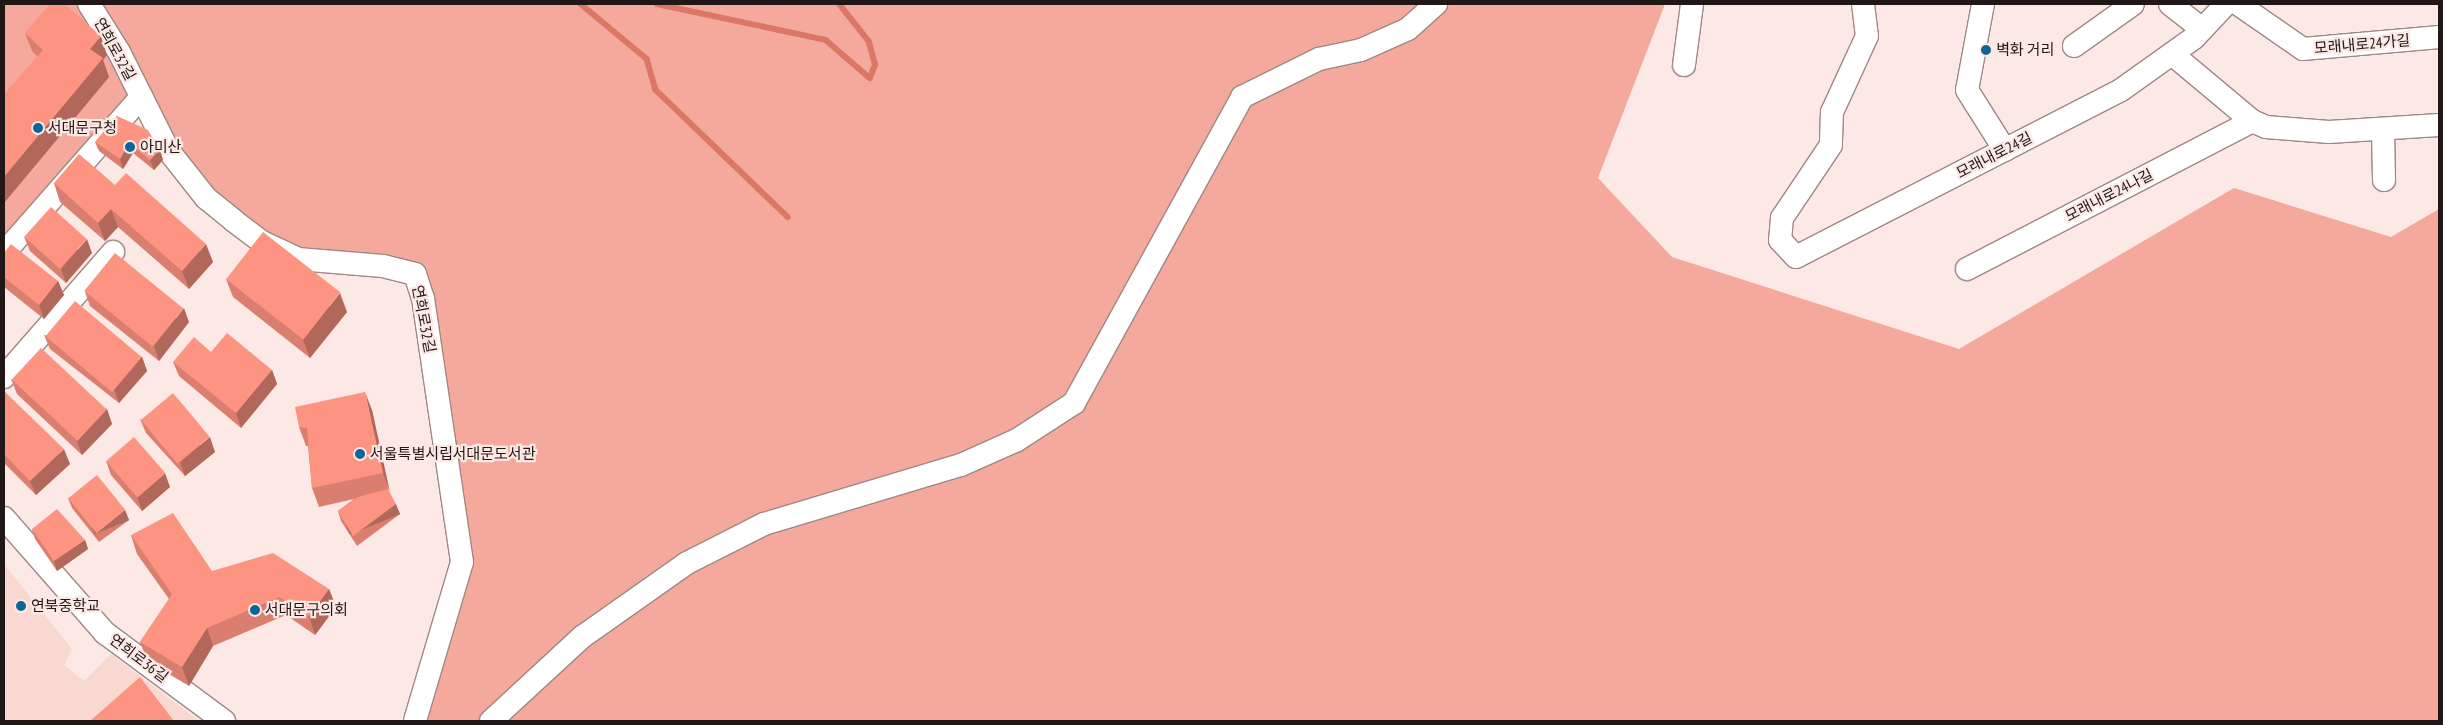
<!DOCTYPE html>
<html>
<head>
<meta charset="utf-8">
<style>
  body { margin:0 }
  #map { position:relative; width:2443px; height:725px; overflow:hidden; background:#fce8e4; font-family:"PT Sans Narrow","Noto Sans KR",sans-serif }
  div>[style] { position:absolute }
  [style*='--x'] { left:calc(var(--x)*1px); top:calc(var(--y)*1px); width:calc(var(--w)*1px); rotate:calc(var(--a)*1deg) }
  .built>* { inset:0; background:#f9d8d2 }
  .green>* { inset:0; background:#f4a99c }
  .stream>* { height:5.5px; margin:-2.75px; padding:0 2.75px; transform-origin:2.75px; border-radius:2.75px; background:#dc7767 }
  .roads { filter:drop-shadow(1px 0 #9e8884) drop-shadow(-1px 0 #9e8884) drop-shadow(0 1px #9e8884) drop-shadow(0 -1px #9e8884) }
  .minor>* { height:22px; margin:-11px; padding:0 11px; transform-origin:11px; border-radius:11px; background:#fff }
  .wall>* { inset:0; background:#da7f70 }
  .shaded-wall>* { inset:0; background:#b1685b; transform-origin:0 0 }
  .building>* { inset:0; background:#fd9482; transform-origin:0 0 }
  .dots>* { width:14px; height:14px; translate:-50% -50%; box-sizing:border-box; border:2px solid #fce8e4; border-radius:50% }
  span { translate:-50% -50%; white-space:nowrap; text-align:center; line-height:1.15; -webkit-text-stroke:4.5px #fce8e4; paint-order:stroke }
  .street-label { font-size:15px; color:#201716 }
  .poi-label { font-size:15px; color:#201716 }
  .left { translate:0 -50%; text-align:left }
  .frame { position:absolute; inset:0; border:5px solid #201716; pointer-events:none }
</style>
</head>
<body>
<div id="map">
  <div class="built">
    <div style="clip-path:polygon(4px 564px,72px 649px,64px 665px,84px 681px,111px 654px,199px 721px,4px 721px)"></div>
  </div>
  <div class="green">
    <div style="clip-path:polygon(4px 4px,76px 4px,116px 58px,129px 102px,4px 241px)"></div>
    <div style="clip-path:polygon(88px 4px,1665px 4px,1598px 178px,1672px 257px,1959px 349px,2234px 188px,2391px 237px,2439px 209px,2439px 721px,415px 721px,462px 562px,415px 274px,298px 259px,206px 198px)"></div>
  </div>
  <div class="stream">
    <div style="--x:581;--y:4;--w:86;--a:39.8"></div>
    <div style="--x:647;--y:59;--w:32;--a:74"></div>
    <div style="--x:656;--y:90;--w:183;--a:43.9"></div>
    <div style="--x:657;--y:4;--w:173;--a:12"></div>
    <div style="--x:826;--y:40;--w:58;--a:40.8"></div>
    <div style="--x:870;--y:78;--w:14;--a:-69"></div>
    <div style="--x:875;--y:65;--w:24;--a:-105"></div>
    <div style="--x:869;--y:42;--w:48;--a:-128.3"></div>
  </div>
  <div class="roads">
    <div class="minor">
      <div style="--x:89;--y:4;--w:57;--a:58"></div>
      <div style="--x:119;--y:52;--w:110;--a:63.4"></div>
      <div style="--x:168;--y:150;--w:61;--a:51.6"></div>
      <div style="--x:206;--y:198;--w:36;--a:39"></div>
      <div style="--x:234;--y:221;--w:35;--a:37"></div>
      <div style="--x:262;--y:242;--w:40;--a:25"></div>
      <div style="--x:298;--y:259;--w:85;--a:4.7"></div>
      <div style="--x:383;--y:266;--w:33;--a:14"></div>
      <div style="--x:415;--y:274;--w:25;--a:72"></div>
      <div style="--x:423;--y:298;--w:267;--a:81.6"></div>
      <div style="--x:462;--y:562;--w:166;--a:106.5"></div>
      <div style="--x:1863;--y:4;--w:32;--a:83"></div>
      <div style="--x:1867;--y:36;--w:84;--a:114.7"></div>
      <div style="--x:1832;--y:112;--w:33;--a:92"></div>
      <div style="--x:1831;--y:145;--w:88;--a:123.9"></div>
      <div style="--x:1782;--y:218;--w:22;--a:95"></div>
      <div style="--x:1780;--y:240;--w:23;--a:47"></div>
      <div style="--x:1796;--y:257;--w:365;--a:-27.2"></div>
      <div style="--x:2121;--y:90;--w:90;--a:-35.5"></div>
      <div style="--x:2194;--y:38;--w:47;--a:-46.7"></div>
      <div style="--x:1983;--y:4;--w:87;--a:100.5"></div>
      <div style="--x:1967;--y:90;--w:71;--a:57.7"></div>
      <div style="--x:2170;--y:4;--w:41;--a:38"></div>
      <div style="--x:2238;--y:4;--w:79;--a:34.7"></div>
      <div style="--x:2303;--y:49;--w:137;--a:-5"></div>
      <div style="--x:2074;--y:46;--w:72;--a:-35.4"></div>
      <div style="--x:2172;--y:54;--w:104;--a:39.9"></div>
      <div style="--x:2252;--y:121;--w:15;--a:23"></div>
      <div style="--x:2266;--y:127;--w:63;--a:4.5"></div>
      <div style="--x:2329;--y:132;--w:110;--a:-3.6"></div>
      <div style="--x:1684;--y:65;--w:62;--a:-82.5"></div>
      <div style="--x:2383;--y:131;--w:49;--a:88.8"></div>
      <div style="--x:4;--y:253;--w:208;--a:-48.7"></div>
      <div style="--x:1967;--y:269;--w:321;--a:-27.4"></div>
      <div style="--x:4;--y:377;--w:166;--a:-48.9"></div>
      <div style="--x:4;--y:518;--w:153;--a:48.7"></div>
      <div style="--x:105;--y:633;--w:148;--a:36.5"></div>
      <div style="--x:491;--y:721;--w:124;--a:-42.7"></div>
      <div style="--x:582;--y:637;--w:128;--a:-35.2"></div>
      <div style="--x:687;--y:563;--w:86;--a:-26.9"></div>
      <div style="--x:764;--y:524;--w:206;--a:-16.7"></div>
      <div style="--x:961;--y:465;--w:61;--a:-24.1"></div>
      <div style="--x:1017;--y:440;--w:68;--a:-33"></div>
      <div style="--x:1074;--y:403;--w:349;--a:-61.2"></div>
      <div style="--x:1242;--y:97;--w:86;--a:-26.3"></div>
      <div style="--x:1319;--y:59;--w:43;--a:-12.1"></div>
      <div style="--x:1361;--y:50;--w:51;--a:-24.1"></div>
      <div style="--x:1408;--y:29;--w:38;--a:-42"></div>
    </div>
  </div>
  <div class="wall">
    <div style="clip-path:polygon(25px 33px,107px 55px,103px 60px,109px 77px,4px 203px,4px 95px,38px 57px,32px 51px)"></div>
    <div style="clip-path:polygon(117px 116px,160px 150px,163px 160px,154px 170px,133px 153px,123px 169px,99px 151px,95px 142px)"></div>
    <div style="clip-path:polygon(54px 183px,115px 185px,213px 262px,189px 289px,118px 227px,105px 241px,60px 202px)"></div>
    <div style="clip-path:polygon(24px 237px,92px 253px,66px 283px,30px 251px)"></div>
    <div style="clip-path:polygon(4px 253px,58px 281px,64px 295px,44px 319px,4px 287px)"></div>
    <div style="clip-path:polygon(226px 279px,347px 312px,310px 358px,233px 297px)"></div>
    <div style="clip-path:polygon(85px 292px,189px 322px,159px 361px,90px 306px)"></div>
    <div style="clip-path:polygon(44px 335px,142px 357px,147px 371px,119px 403px,50px 349px)"></div>
    <div style="clip-path:polygon(173px 362px,272px 370px,277px 384px,241px 428px,179px 376px)"></div>
    <div style="clip-path:polygon(11px 379px,107px 409px,112px 424px,82px 455px,17px 394px)"></div>
    <div style="clip-path:polygon(4px 391px,70px 464px,36px 495px,4px 463px)"></div>
    <div style="clip-path:polygon(372px 410px,389px 492px,400px 514px,357px 546px,341px 521px,338px 511px,354px 499px,319px 507px,312px 488px,308px 446px,306px 446px,299px 427px)"></div>
    <div style="clip-path:polygon(140px 419px,215px 452px,185px 476px,146px 433px)"></div>
    <div style="clip-path:polygon(106px 461px,170px 487px,142px 511px,111px 475px)"></div>
    <div style="clip-path:polygon(68px 498px,125px 510px,129px 520px,99px 542px,72px 508px)"></div>
    <div style="clip-path:polygon(32px 529px,85px 540px,88px 549px,57px 571px,35px 539px)"></div>
    <div style="clip-path:polygon(131px 535px,212px 571px,329px 589px,336px 607px,315px 635px,286px 615px,213px 646px,189px 686px,147px 661px,140px 642px,169px 599px,137px 554px)"></div>
  </div>
  <div class="shaded-wall">
    <div style="clip-path:polygon(101px 36px,107px 55px,103px 60px,109px 77px,4px 203px,4px 177px,90px 49px)"></div>
    <div style="clip-path:polygon(129px 143px,133px 153px,123px 169px,120px 159px)"></div>
    <div style="clip-path:polygon(160px 150px,163px 160px,154px 170px,150px 160px)"></div>
    <div style="clip-path:polygon(111px 209px,118px 227px,105px 241px,98px 223px)"></div>
    <div style="clip-path:polygon(87px 239px,92px 253px,66px 283px,61px 269px)"></div>
    <div style="clip-path:polygon(206px 244px,213px 262px,189px 289px,182px 271px)"></div>
    <div style="clip-path:polygon(58px 281px,64px 295px,44px 319px,39px 305px)"></div>
    <div style="clip-path:polygon(340px 293px,347px 312px,310px 358px,303px 340px)"></div>
    <div style="clip-path:polygon(184px 308px,189px 322px,159px 361px,154px 346px)"></div>
    <div style="clip-path:polygon(142px 357px,147px 371px,119px 403px,114px 389px)"></div>
    <div style="clip-path:polygon(272px 370px,277px 384px,241px 428px,236px 413px)"></div>
    <div style="clip-path:polygon(365px 392px,372px 410px,390px 492px,383px 473px)"></div>
    <div style="clip-path:polygon(107px 409px,112px 424px,82px 455px,77px 441px)"></div>
    <div style="clip-path:polygon(210px 437px,215px 452px,185px 476px,180px 462px)"></div>
    <div style="clip-path:polygon(64px 449px,70px 464px,36px 495px,30px 481px)"></div>
    <div style="clip-path:polygon(165px 473px,170px 487px,142px 511px,137px 497px)"></div>
    <div style="left:396px;top:504px;width:11px;height:54px;rotate:68deg"></div>
    <div style="left:125px;top:510px;width:11px;height:37px;rotate:68deg"></div>
    <div style="clip-path:polygon(85px 540px,88px 549px,57px 571px,54px 561px)"></div>
    <div style="clip-path:polygon(329px 589px,336px 607px,315px 635px,309px 616px)"></div>
    <div style="clip-path:polygon(207px 628px,213px 646px,189px 686px,182px 667px)"></div>
  </div>
  <div class="building">
    <div style="clip-path:polygon(50px 4px,65px 4px,101px 36px,90px 49px,103px 58px,4px 177px,4px 95px,43px 50px,25px 33px)"></div>
    <div style="clip-path:polygon(117px 116px,148px 130px,160px 150px,150px 160px,129px 143px,120px 159px,95px 142px)"></div>
    <div style="clip-path:polygon(79px 154px,115px 185px,126px 173px,206px 244px,182px 271px,111px 209px,98px 223px,54px 183px)"></div>
    <div style="left:51px;top:207px;width:48px;height:40px;rotate:42deg"></div>
    <div style="left:263px;top:232px;width:98px;height:60px;rotate:38deg"></div>
    <div style="clip-path:polygon(11px 244px,58px 281px,39px 305px,4px 277px,4px 253px)"></div>
    <div style="left:115px;top:253px;width:88px;height:49px;rotate:39deg"></div>
    <div style="left:75px;top:301px;width:87px;height:46px;rotate:40deg"></div>
    <div style="clip-path:polygon(227px 333px,272px 370px,236px 413px,173px 362px,194px 337px,211px 352px)"></div>
    <div style="left:41px;top:348px;width:90px;height:43px;rotate:43deg"></div>
    <div style="clip-path:polygon(4px 391px,64px 449px,30px 481px,4px 454px)"></div>
    <div style="clip-path:polygon(365px 392px,383px 473px,312px 488px,307px 428px,299px 427px,295px 407px)"></div>
    <div style="left:173px;top:393px;width:57px;height:42px;rotate:50deg"></div>
    <div style="left:134px;top:437px;width:48px;height:37px;rotate:49deg"></div>
    <div style="left:97px;top:475px;width:45px;height:37px;rotate:51deg"></div>
    <div style="clip-path:polygon(388px 489px,396px 504px,353px 536px,338px 511px,358px 497px)"></div>
    <div style="clip-path:polygon(57px 509px,85px 540px,54px 561px,32px 529px)"></div>
    <div style="clip-path:polygon(173px 513px,212px 571px,273px 553px,329px 589px,309px 616px,279px 597px,207px 628px,182px 667px,140px 642px,172px 594px,131px 535px)"></div>
    <div style="clip-path:polygon(140px 677px,174px 721px,90px 721px)"></div>
  </div>
  <div class="dots">
    <div style="left:1986px;top:50px;background:#0b6596"></div>
    <div style="left:38px;top:128px;background:#0b6596"></div>
    <div style="left:130px;top:147px;background:#0b6596"></div>
    <div style="left:360px;top:454px;background:#0b6596"></div>
    <div style="left:21px;top:606px;background:#0b6596"></div>
    <div style="left:255px;top:610px;background:#0b6596"></div>
  </div>
  <div class="street-label">
    <span style="left:2362px;top:44px;rotate:-5deg">모래내로24가길</span>
    <span style="left:115px;top:49px;rotate:61deg">연희로32길</span>
    <span style="left:1994px;top:155px;rotate:-27deg">모래내로24길</span>
    <span style="left:2109px;top:195px;rotate:-27deg">모래내로24나길</span>
    <span style="left:424px;top:319px;rotate:79deg">연희로32길</span>
    <span style="left:139px;top:658px;rotate:37deg">연희로36길</span>
  </div>
  <div class="poi-label">
    <span class="left" style="left:1996px;top:50px">벽화 거리</span>
    <span class="left" style="left:48px;top:128px">서대문구청</span>
    <span class="left" style="left:140px;top:147px">아미산</span>
    <span class="left" style="left:370px;top:454px">서울특별시립서대문도서관</span>
    <span class="left" style="left:31px;top:606px">연북중학교</span>
    <span class="left" style="left:265px;top:610px">서대문구의회</span>
  </div>
  <div class="frame"></div>
</div>
</body>
</html>
